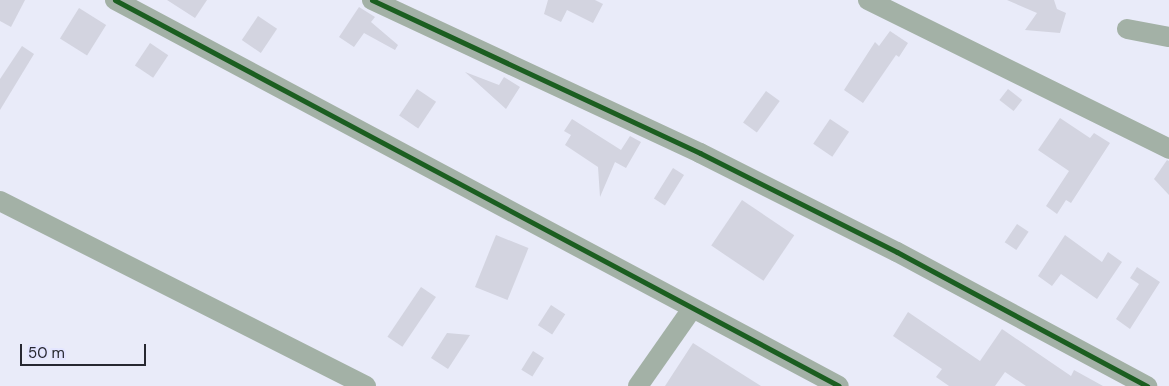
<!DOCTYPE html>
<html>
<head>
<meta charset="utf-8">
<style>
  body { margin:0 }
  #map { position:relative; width:1169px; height:386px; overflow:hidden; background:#e9ebf9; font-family:"DM Sans",sans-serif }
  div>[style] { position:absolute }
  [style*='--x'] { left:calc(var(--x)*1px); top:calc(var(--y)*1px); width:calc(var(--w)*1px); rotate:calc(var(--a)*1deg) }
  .building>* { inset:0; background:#d3d4e0; transform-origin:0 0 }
  .street>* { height:20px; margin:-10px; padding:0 10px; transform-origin:10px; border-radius:10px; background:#a3b1a6 }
  .cycleway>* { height:5px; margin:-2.5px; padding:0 2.5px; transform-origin:2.5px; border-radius:2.5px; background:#1b5e20 }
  span { translate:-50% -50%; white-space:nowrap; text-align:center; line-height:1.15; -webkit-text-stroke:5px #e3e5ff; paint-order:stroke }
  .scale { position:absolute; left:20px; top:344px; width:126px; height:22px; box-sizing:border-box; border:2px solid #272831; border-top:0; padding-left:6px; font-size:15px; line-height:18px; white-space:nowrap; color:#272831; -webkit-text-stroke:4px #e3e5ff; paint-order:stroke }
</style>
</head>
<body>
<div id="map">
  <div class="building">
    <div style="clip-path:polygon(0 0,25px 0,11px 27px,0 21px)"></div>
    <div style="clip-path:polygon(167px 0,207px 0,195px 18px)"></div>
    <div style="clip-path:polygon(548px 0,595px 0,603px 4px,593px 23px,567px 10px,561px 22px,544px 14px)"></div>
    <div style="clip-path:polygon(1007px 0,1054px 0,1057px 9px,1066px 13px,1060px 33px,1025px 30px,1037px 13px)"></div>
    <div style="clip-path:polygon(359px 7px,375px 17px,371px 22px,398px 45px,395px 50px,364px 33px,354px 47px,339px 37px)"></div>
    <div style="left:79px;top:8px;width:32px;height:36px;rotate:32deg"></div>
    <div style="left:258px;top:16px;width:23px;height:29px;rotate:34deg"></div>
    <div style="clip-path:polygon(890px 31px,908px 43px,899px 57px,896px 55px,863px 103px,844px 90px,875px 42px,879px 46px)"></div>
    <div style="left:150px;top:43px;width:22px;height:27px;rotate:34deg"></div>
    <div style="clip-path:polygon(22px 46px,34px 54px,0 110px,0 79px)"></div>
    <div style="clip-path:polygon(465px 72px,499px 85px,504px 77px,520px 87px,506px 109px)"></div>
    <div style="left:417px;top:89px;width:23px;height:32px;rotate:34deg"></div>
    <div style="left:1008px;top:89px;width:18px;height:14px;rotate:38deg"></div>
    <div style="left:766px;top:91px;width:17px;height:39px;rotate:36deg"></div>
    <div style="clip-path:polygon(1060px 118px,1090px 138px,1094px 133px,1110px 143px,1071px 203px,1066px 200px,1057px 214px,1046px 206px,1069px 171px,1038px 150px)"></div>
    <div style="clip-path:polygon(572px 119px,621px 150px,630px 136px,641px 142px,626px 168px,615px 162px,600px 197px,598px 167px,565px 145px,571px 135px,564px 131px)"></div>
    <div style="left:830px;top:119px;width:23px;height:30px;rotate:34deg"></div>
    <div style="clip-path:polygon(1167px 160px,1169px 161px,1169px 195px,1154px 179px)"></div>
    <div style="left:673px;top:168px;width:13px;height:36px;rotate:32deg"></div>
    <div style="left:742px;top:200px;width:63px;height:55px;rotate:34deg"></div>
    <div style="left:1017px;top:224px;width:14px;height:22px;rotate:34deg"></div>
    <div style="left:496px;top:235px;width:35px;height:56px;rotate:22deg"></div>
    <div style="clip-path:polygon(1065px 235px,1102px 262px,1108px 252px,1122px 262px,1097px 299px,1061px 274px,1052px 286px,1038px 276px)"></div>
    <div style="clip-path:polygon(1137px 267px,1160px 282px,1130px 329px,1116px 319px,1139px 284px,1130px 278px)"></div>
    <div style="left:421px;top:287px;width:18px;height:60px;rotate:34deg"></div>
    <div style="left:551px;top:305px;width:17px;height:24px;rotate:33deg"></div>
    <div style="clip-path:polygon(908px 312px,980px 361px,1002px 329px,1071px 376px,1074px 370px,1103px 386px,1026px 386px,1005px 372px,995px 386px,949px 386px,936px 377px,942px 369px,893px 336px)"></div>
    <div style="clip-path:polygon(447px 333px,470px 335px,448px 369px,431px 358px)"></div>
    <div style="clip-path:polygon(693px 343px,761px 386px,665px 386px)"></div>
    <div style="left:533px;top:351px;width:13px;height:22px;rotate:32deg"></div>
  </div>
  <div class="street">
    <div style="--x:115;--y:0;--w:820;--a:28.06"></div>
    <div style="--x:372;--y:0;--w:362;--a:25"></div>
    <div style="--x:700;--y:153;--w:220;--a:26.7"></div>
    <div style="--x:897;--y:252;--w:284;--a:28.2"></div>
    <div style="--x:868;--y:0;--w:336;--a:26.3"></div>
    <div style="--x:1127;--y:29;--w:43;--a:10.8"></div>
    <div style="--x:0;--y:201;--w:410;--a:26.8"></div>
    <div style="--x:638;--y:386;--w:94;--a:-55"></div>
  </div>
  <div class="cycleway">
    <div style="--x:115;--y:0;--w:820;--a:28.06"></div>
    <div style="--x:372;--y:0;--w:362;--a:25"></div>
    <div style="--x:700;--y:153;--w:220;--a:26.7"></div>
    <div style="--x:897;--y:252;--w:284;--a:28.2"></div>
  </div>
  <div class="scale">50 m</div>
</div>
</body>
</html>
